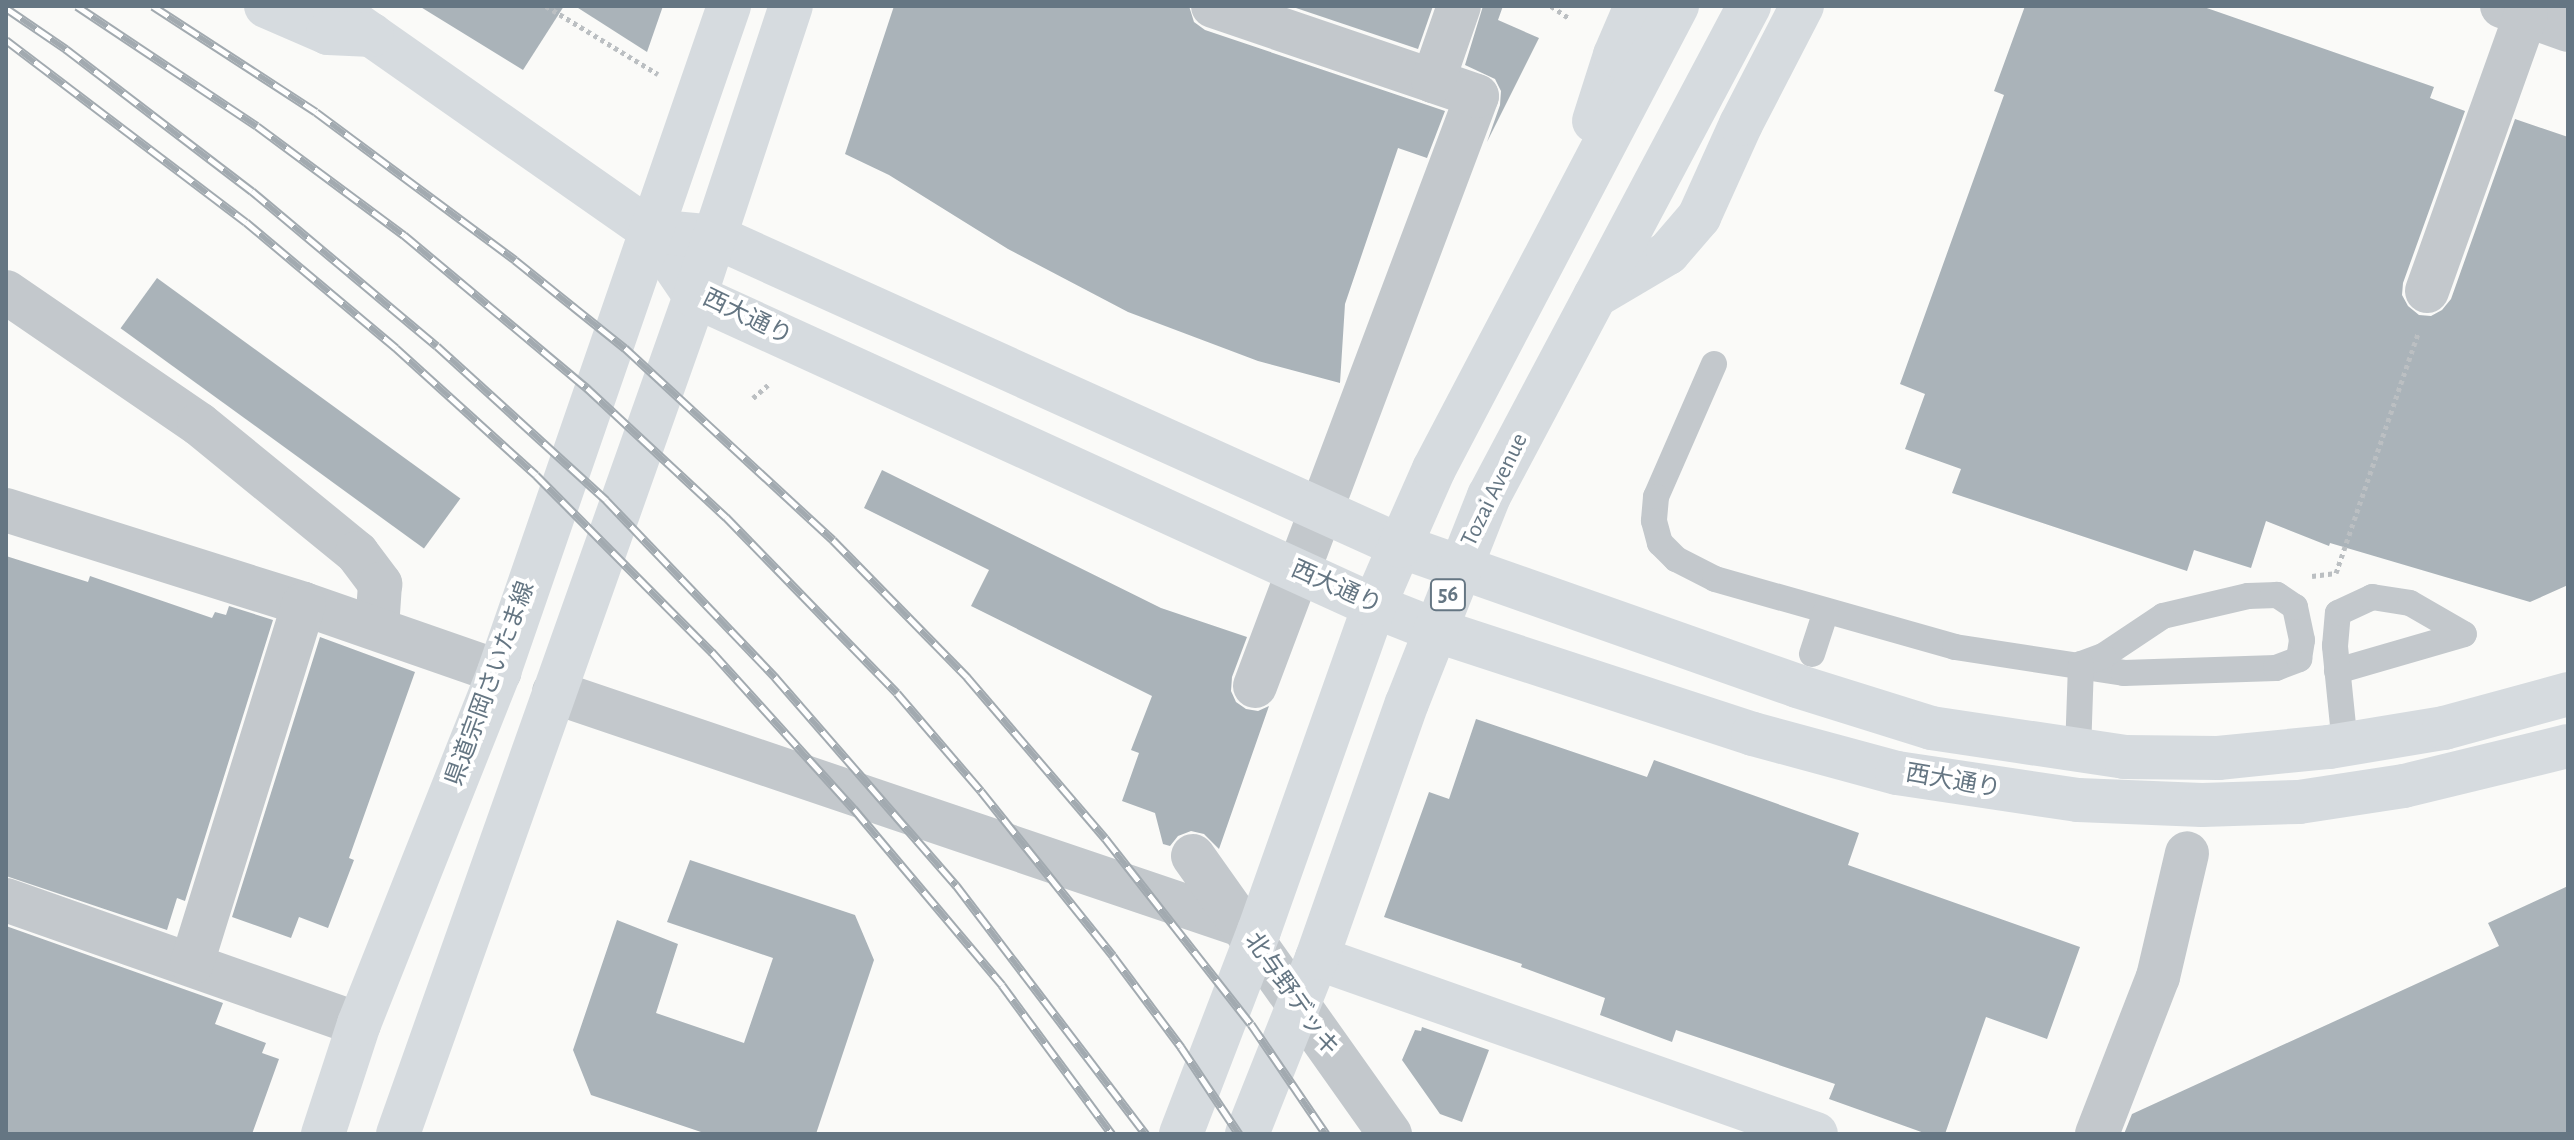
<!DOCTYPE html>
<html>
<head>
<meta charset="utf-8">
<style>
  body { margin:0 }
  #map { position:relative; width:2574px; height:1140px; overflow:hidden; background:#fafaf8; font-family:"Alegreya Sans","Noto Sans JP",sans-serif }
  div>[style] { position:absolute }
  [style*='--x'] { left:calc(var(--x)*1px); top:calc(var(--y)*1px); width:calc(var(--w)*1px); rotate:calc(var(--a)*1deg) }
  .building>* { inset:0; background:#aab3b9; transform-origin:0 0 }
  .path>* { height:5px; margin-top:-2.5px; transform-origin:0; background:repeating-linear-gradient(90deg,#bbbfc2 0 4px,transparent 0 8px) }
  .lane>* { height:26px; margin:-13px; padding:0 13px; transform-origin:13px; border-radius:13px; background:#c3c8cc }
  .street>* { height:44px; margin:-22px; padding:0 22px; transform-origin:22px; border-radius:22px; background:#c3c8cc }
  .secondary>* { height:44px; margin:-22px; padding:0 22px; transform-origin:22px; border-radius:22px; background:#d6dbdf }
  .primary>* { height:44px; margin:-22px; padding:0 22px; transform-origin:22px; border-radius:22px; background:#d6dbdf }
  .highway>* { height:44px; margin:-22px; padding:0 22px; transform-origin:22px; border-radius:22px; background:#d6dbdf }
  .rail>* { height:9px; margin-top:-4.5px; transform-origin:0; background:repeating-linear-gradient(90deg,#fff 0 18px,#a2aab0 0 36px); box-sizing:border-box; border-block:2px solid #a2aab0 }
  span { translate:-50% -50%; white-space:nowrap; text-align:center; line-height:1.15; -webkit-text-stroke:8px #fff; paint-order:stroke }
  .shield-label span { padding:2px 6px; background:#fff; border:2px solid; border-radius:6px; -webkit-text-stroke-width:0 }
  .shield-label { font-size:22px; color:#657683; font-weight:700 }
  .street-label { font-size:24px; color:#657683 }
  .frame { position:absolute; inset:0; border:8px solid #657683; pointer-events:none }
</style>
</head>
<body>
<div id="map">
  <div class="building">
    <div style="clip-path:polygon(419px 6px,564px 6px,523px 70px)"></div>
    <div style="clip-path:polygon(575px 6px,663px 6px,647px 52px)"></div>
    <div style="clip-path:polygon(894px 6px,1189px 6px,1194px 22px,1205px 30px,1445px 111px,1427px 158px,1398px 148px,1345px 304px,1340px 383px,1258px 361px,1128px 312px,1008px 249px,889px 175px,845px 154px)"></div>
    <div style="clip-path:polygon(1290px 6px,1433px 6px,1418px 49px)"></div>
    <div style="clip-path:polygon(1483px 6px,1503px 6px,1498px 20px,1539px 38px,1487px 142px,1500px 105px,1501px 91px,1495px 79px,1465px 65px)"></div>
    <div style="clip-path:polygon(2025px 6px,2201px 6px,2434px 87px,2430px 98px,2465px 111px,2403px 283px,2402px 295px,2408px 306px,2419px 315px,2431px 316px,2442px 310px,2451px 299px,2515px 119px,2568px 137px,2568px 585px,2530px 602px,2330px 543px,2329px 546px,2266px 521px,2251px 568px,2194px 550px,2187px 571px,1952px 493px,1961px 469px,1905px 449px,1925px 394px,1900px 384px,2004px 95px,1994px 91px)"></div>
    <div style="left:157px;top:278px;width:375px;height:62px;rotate:36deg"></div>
    <div style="clip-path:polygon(882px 470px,1161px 608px,1247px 637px,1232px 677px,1231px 691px,1236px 702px,1246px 709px,1258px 711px,1269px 706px,1219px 849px,1204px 834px,1191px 831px,1178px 836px,1170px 846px,1163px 844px,1155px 813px,1122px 801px,1139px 753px,1131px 750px,1152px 696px,971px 606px,989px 570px,864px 508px)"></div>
    <div style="clip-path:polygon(6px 556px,88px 582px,90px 576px,212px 618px,215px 612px,226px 615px,229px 606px,273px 620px,185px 901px,177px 898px,167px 930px,6px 876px)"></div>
    <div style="clip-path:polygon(320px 637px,415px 672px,349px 858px,354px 860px,328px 928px,299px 917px,291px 938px,232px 917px)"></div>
    <div style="clip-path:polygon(1476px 719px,1647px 777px,1654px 760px,1859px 833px,1848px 865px,2080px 947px,2047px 1039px,1986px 1017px,1945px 1134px,1927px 1134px,1829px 1099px,1835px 1084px,1676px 1030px,1672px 1042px,1600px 1015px,1605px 998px,1521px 967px,1522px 964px,1384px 917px,1429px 792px,1449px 799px)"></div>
    <div style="clip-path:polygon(690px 860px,855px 915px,874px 960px,816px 1134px,707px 1134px,591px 1095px,573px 1050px,617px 920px,678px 944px,656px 1013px,744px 1043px,773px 958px,667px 922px)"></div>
    <div style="clip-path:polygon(2568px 886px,2568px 1134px,2124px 1134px,2132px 1114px,2499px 946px,2488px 923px)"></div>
    <div style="clip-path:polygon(6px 926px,223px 1003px,215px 1024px,266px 1043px,262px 1053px,279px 1059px,252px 1134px,6px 1134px)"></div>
    <div style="clip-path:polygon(1422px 1027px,1489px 1050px,1462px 1122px,1440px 1114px,1402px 1060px,1415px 1030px,1421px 1031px)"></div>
  </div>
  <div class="path">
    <div style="--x:546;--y:6;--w:131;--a:31.3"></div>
    <div style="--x:1551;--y:6;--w:23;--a:34"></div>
    <div style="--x:753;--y:398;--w:20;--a:-41"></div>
    <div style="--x:2312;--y:576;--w:24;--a:-7"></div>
    <div style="--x:2336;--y:573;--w:254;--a:-71.1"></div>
  </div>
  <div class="lane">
    <div style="--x:1714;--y:364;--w:145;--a:113.6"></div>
    <div style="--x:1656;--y:497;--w:24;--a:95"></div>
    <div style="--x:1654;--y:521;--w:23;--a:75"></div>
    <div style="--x:1660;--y:543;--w:23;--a:45"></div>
    <div style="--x:1676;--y:559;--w:44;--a:27.1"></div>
    <div style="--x:1715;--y:579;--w:249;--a:15.8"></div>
    <div style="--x:1955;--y:647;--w:171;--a:8.7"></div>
    <div style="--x:2124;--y:673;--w:152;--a:-1.9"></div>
    <div style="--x:2276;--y:668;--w:25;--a:-21"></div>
    <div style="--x:2299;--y:659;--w:19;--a:-81"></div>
    <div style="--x:2302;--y:640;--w:34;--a:-102"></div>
    <div style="--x:2295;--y:607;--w:22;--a:-146"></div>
    <div style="--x:2277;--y:595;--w:29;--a:178"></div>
    <div style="--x:2248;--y:596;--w:87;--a:166.8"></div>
    <div style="--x:2163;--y:616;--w:72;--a:146.3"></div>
    <div style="--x:2103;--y:656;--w:23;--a:160"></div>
    <div style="--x:1812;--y:654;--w:45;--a:-72"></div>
    <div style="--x:2337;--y:671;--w:132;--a:-16.2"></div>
    <div style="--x:2345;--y:745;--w:100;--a:-95.8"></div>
    <div style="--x:2335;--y:646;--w:33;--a:-85"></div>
    <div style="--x:2338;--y:613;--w:38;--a:-25"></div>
    <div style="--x:2372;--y:597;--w:38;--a:9"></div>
    <div style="--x:2410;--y:603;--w:62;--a:29.9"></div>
    <div style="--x:2078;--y:751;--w:87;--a:-88"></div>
  </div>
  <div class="street">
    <div style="--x:1213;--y:6;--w:232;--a:18.8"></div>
    <div style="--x:2502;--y:6;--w:70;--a:20"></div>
    <div style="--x:2427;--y:291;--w:293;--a:-70.3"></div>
    <div style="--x:6;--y:292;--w:234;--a:34.4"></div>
    <div style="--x:199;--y:424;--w:204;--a:39.2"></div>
    <div style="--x:357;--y:553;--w:39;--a:53"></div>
    <div style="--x:380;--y:584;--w:44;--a:93.9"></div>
    <div style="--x:6;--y:510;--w:312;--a:17.5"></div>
    <div style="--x:304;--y:604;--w:207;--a:19.2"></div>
    <div style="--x:1255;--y:686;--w:630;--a:-69.38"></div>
    <div style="--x:1477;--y:96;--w:46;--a:-161.2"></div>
    <div style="--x:1433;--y:81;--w:79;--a:-70.9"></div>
    <div style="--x:554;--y:692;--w:744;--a:18.73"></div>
    <div style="--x:1193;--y:856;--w:341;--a:54.7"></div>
    <div style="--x:6;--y:900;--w:374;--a:19.4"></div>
    <div style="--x:192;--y:963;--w:376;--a:-72.7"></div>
    <div style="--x:2097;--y:1134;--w:168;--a:-68.8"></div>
    <div style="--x:2158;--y:977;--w:127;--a:-76.8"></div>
  </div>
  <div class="secondary">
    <div style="--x:330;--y:6;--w:392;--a:35"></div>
    <div style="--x:651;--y:231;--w:78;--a:55.9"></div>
    <div style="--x:695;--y:296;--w:746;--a:24.54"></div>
    <div style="--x:1374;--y:606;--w:66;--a:21.5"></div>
    <div style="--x:1435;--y:630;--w:335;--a:18.1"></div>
    <div style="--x:1753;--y:734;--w:149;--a:15.2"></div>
    <div style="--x:1897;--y:773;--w:183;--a:8.5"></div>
    <div style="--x:2078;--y:800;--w:124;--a:2.3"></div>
    <div style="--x:2202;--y:805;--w:97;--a:-1.8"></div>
    <div style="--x:2299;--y:802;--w:106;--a:-8.7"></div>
    <div style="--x:2404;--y:786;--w:169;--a:-13.7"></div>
    <div style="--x:651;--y:231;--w:65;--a:5.3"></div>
    <div style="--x:716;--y:237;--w:751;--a:24.31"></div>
    <div style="--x:1400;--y:546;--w:421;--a:19.4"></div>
    <div style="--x:1797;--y:686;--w:140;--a:17.4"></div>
    <div style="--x:1931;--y:728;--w:195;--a:8.5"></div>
    <div style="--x:2124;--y:757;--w:94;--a:0.6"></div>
    <div style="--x:2218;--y:758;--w:112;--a:-5.7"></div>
    <div style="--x:2329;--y:747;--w:117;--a:-9.4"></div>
    <div style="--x:2444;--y:728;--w:129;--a:-15.3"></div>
    <div style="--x:1317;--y:958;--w:529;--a:19.43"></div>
    <div style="--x:323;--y:1134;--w:116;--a:-71.9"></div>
    <div style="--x:359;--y:1024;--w:379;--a:-68.3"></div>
    <div style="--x:499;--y:672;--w:705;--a:-70.95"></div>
    <div style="--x:398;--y:1134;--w:889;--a:-70.48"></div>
    <div style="--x:695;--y:296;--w:305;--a:-71.7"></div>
  </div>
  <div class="primary">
    <div style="--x:1594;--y:121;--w:69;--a:-72.3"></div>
    <div style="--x:1615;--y:55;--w:53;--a:-66.8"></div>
    <div style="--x:1595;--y:296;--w:85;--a:-30.5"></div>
    <div style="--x:1668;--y:253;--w:48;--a:-49.3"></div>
    <div style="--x:1699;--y:217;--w:102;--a:-65.7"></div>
    <div style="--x:1741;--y:124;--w:133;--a:-62.7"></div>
    <div style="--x:1181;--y:1134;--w:217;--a:-69"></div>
    <div style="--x:1259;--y:931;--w:345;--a:-70.5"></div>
    <div style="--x:1374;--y:606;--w:65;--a:-66.6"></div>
    <div style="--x:1400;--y:546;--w:84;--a:-66.2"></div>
    <div style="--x:1434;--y:469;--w:523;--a:-62.31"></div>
    <div style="--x:1247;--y:1134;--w:189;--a:-68.3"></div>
    <div style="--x:1317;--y:958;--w:270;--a:-70.6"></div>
    <div style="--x:1407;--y:703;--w:223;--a:-68.4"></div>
    <div style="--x:1489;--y:496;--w:555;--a:-62.05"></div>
  </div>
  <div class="highway">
    <div style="--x:266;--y:6;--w:68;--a:23.5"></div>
    <div style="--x:328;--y:33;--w:44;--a:2.6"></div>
  </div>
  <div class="rail">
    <div style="--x:77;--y:6;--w:216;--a:33.7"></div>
    <div style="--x:257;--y:126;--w:183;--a:36.6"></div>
    <div style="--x:404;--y:235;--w:239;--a:39.9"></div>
    <div style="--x:587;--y:388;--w:190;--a:42.9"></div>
    <div style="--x:726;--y:517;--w:245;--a:45.8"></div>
    <div style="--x:897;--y:693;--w:129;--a:49.4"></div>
    <div style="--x:981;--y:791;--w:211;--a:51.3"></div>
    <div style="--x:1113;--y:956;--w:114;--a:53.2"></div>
    <div style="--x:1181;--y:1047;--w:105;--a:56.3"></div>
    <div style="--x:153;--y:6;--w:194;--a:33"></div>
    <div style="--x:316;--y:112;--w:248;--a:36.6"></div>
    <div style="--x:515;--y:260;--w:141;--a:38.7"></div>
    <div style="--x:625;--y:348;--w:283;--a:42.7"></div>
    <div style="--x:833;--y:540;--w:192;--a:45.6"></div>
    <div style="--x:967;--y:677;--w:212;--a:49.4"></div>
    <div style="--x:1105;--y:838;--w:236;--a:51.9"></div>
    <div style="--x:1251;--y:1024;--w:133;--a:55.7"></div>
    <div style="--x:6;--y:8;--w:73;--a:34.3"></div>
    <div style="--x:66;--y:49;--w:234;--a:37.4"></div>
    <div style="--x:252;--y:191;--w:241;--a:40"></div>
    <div style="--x:437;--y:346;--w:229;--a:42.3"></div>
    <div style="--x:606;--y:500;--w:245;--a:46.3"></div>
    <div style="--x:775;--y:677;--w:276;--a:49"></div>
    <div style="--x:956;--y:885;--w:313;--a:52.7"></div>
    <div style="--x:6;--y:40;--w:301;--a:37.2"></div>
    <div style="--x:246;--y:222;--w:196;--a:40"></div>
    <div style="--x:396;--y:348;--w:189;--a:42.2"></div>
    <div style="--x:536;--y:475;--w:250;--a:45.2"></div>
    <div style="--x:712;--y:652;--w:212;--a:47.9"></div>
    <div style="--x:854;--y:809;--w:230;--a:49.9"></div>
    <div style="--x:1002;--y:985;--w:185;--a:53.6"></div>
  </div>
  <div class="shield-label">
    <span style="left:1448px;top:595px">56</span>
  </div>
  <div class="street-label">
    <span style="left:747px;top:318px;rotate:26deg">西大通り</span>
    <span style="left:1495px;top:490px;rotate:-64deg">Tozai Avenue</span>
    <span style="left:1336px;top:588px;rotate:24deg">西大通り</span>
    <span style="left:491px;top:684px;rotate:-70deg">県道宗岡さいたま線</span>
    <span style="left:1953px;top:782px;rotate:10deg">西大通り</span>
    <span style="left:1291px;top:995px;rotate:55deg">北与野デッキ</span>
  </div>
  <div class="frame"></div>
</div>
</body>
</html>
